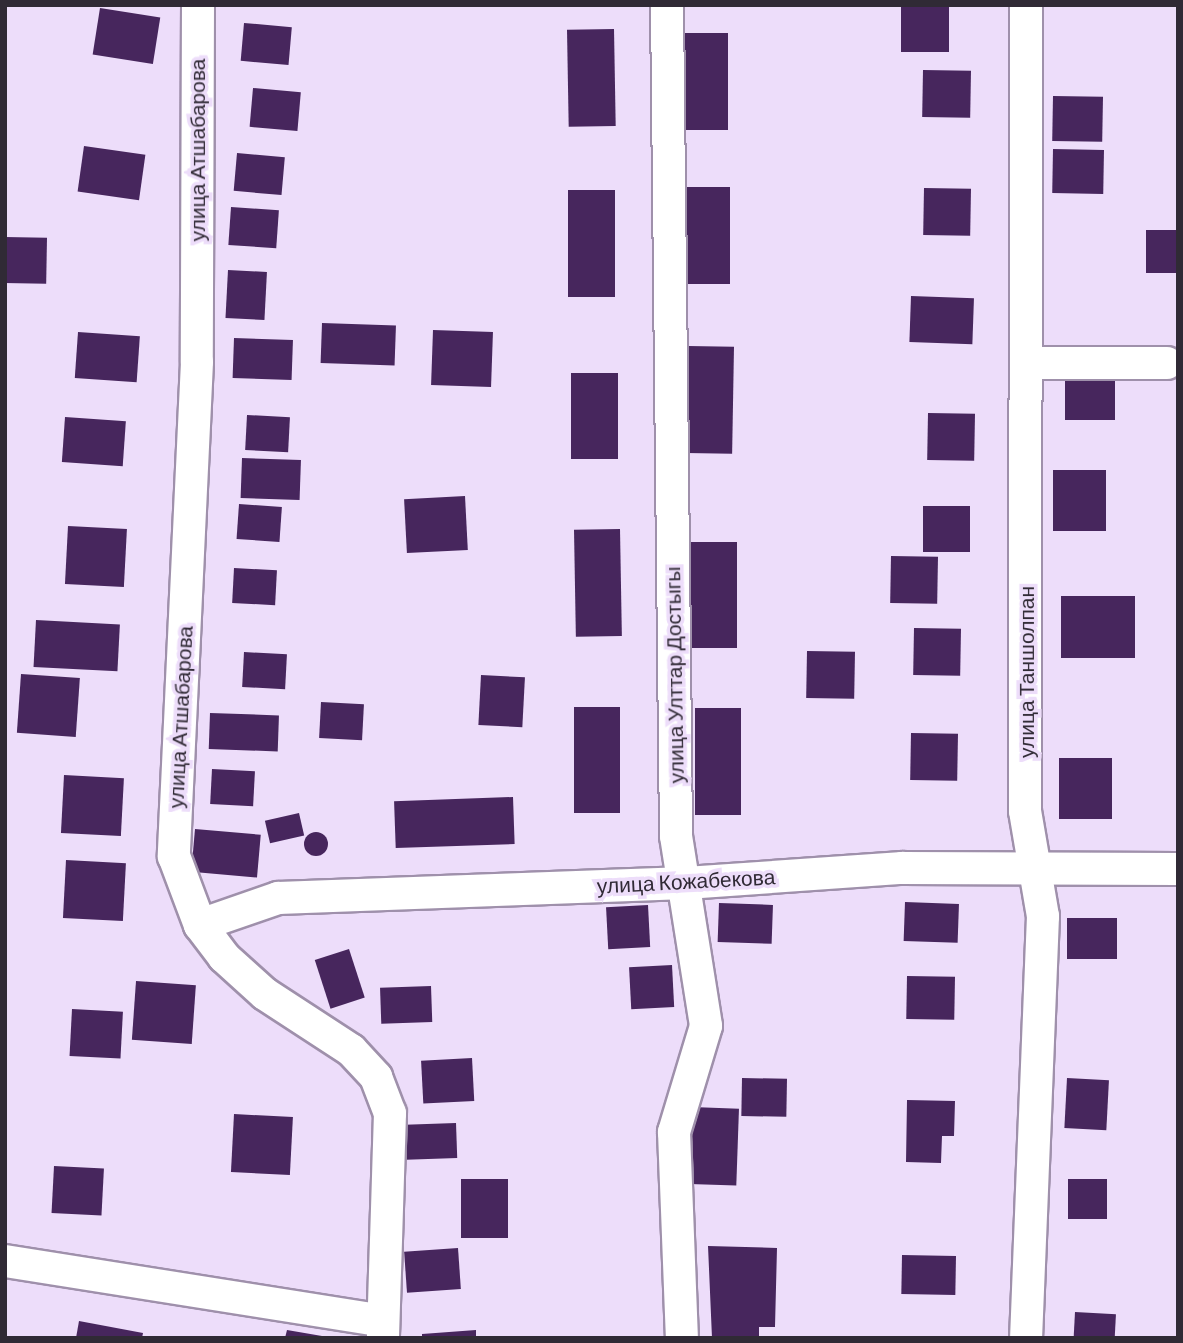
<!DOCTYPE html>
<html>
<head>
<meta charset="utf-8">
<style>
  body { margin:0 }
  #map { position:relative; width:1183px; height:1343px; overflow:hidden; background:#edddfa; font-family:Barlow,sans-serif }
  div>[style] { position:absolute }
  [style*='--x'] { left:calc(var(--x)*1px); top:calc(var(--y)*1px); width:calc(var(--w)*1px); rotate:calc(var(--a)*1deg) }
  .building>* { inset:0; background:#47265d; transform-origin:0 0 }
  .round { border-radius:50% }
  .roads { filter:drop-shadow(2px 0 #9f90ab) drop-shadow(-2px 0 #9f90ab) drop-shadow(0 2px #9f90ab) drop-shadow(0 -2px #9f90ab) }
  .minor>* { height:32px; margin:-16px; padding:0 16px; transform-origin:16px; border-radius:16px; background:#fff }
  span { translate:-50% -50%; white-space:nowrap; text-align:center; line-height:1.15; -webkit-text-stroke:7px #edddfa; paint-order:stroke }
  .street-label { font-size:21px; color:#302a35 }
  .frame { position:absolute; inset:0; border:7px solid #302a35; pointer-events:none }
</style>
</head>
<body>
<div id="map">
  <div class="building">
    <div style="left:901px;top:5px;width:48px;height:47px"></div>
    <div style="left:100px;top:8px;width:61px;height:47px;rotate:9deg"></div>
    <div style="left:244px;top:23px;width:48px;height:38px;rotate:5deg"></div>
    <div style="left:614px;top:29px;width:97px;height:47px;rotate:89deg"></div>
    <div style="left:682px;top:33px;width:46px;height:97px"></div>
    <div style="left:923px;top:70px;width:48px;height:47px;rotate:1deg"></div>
    <div style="left:253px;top:88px;width:48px;height:39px;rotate:5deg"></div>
    <div style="left:1053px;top:96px;width:50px;height:45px;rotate:1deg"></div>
    <div style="left:84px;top:146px;width:62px;height:46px;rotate:8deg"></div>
    <div style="left:1053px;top:149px;width:51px;height:44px;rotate:1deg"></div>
    <div style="left:237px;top:153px;width:48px;height:38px;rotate:5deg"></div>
    <div style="left:683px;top:187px;width:47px;height:97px"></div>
    <div style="left:924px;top:188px;width:47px;height:47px;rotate:1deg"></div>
    <div style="left:568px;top:190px;width:47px;height:107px"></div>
    <div style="left:231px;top:207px;width:48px;height:38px;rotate:4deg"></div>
    <div style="left:1146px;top:230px;width:32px;height:43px"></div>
    <div style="left:5px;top:237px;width:42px;height:46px;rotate:1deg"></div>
    <div style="left:228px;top:270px;width:39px;height:48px;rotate:3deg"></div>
    <div style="left:911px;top:296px;width:63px;height:46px;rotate:2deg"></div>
    <div style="left:322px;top:323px;width:74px;height:40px;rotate:2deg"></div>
    <div style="left:433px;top:330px;width:60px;height:55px;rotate:2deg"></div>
    <div style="left:78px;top:332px;width:62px;height:46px;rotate:4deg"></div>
    <div style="left:234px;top:338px;width:59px;height:40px;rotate:2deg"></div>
    <div style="left:688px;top:346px;width:46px;height:107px;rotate:1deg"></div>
    <div style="left:618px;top:373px;width:86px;height:47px;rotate:90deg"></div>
    <div style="left:1065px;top:376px;width:50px;height:44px"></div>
    <div style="left:928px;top:413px;width:47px;height:47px;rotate:1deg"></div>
    <div style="left:247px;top:415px;width:43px;height:35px;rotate:3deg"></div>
    <div style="left:65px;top:417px;width:61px;height:45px;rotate:4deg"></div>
    <div style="left:242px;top:458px;width:59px;height:40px;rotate:2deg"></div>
    <div style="left:1053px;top:470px;width:53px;height:61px"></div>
    <div style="left:465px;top:496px;width:54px;height:61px;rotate:87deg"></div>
    <div style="left:239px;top:504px;width:43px;height:35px;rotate:4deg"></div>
    <div style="left:923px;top:506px;width:47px;height:46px"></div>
    <div style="left:68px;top:526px;width:59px;height:58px;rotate:3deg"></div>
    <div style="left:620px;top:529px;width:107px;height:46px;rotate:89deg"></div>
    <div style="left:691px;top:542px;width:46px;height:106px"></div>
    <div style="left:891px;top:556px;width:47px;height:47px;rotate:1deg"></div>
    <div style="left:234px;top:568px;width:43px;height:35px;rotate:3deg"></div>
    <div style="left:1061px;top:596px;width:74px;height:62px"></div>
    <div style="left:36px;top:620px;width:84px;height:47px;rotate:3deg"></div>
    <div style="left:914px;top:628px;width:47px;height:47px;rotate:1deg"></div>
    <div style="left:807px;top:651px;width:48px;height:47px;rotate:1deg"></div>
    <div style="left:244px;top:652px;width:43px;height:35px;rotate:3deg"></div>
    <div style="left:21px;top:674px;width:59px;height:59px;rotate:4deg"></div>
    <div style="left:481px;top:675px;width:44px;height:50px;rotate:3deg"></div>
    <div style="left:321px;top:702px;width:43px;height:36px;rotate:3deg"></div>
    <div style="left:574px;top:707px;width:46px;height:106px"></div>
    <div style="left:695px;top:708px;width:46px;height:107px"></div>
    <div style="left:210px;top:713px;width:69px;height:36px;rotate:2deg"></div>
    <div style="left:911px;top:733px;width:47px;height:47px;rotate:1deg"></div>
    <div style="left:1059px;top:758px;width:53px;height:61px"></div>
    <div style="left:212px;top:769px;width:43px;height:35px;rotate:3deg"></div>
    <div style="left:64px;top:775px;width:60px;height:58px;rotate:3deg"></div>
    <div style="left:513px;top:797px;width:47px;height:119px;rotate:88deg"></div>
    <div style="left:299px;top:813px;width:23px;height:35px;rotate:77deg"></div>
    <div style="left:195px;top:829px;width:66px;height:43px;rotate:5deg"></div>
    <div class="round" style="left:304px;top:832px;width:24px;height:24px"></div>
    <div style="left:66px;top:860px;width:60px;height:58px;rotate:3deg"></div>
    <div style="left:905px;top:902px;width:54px;height:39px;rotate:2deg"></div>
    <div style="left:719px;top:903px;width:54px;height:39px;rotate:2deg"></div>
    <div style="left:648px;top:905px;width:42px;height:42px;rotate:87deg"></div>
    <div style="left:1067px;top:918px;width:50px;height:41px"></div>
    <div style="left:349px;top:949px;width:51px;height:36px;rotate:72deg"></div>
    <div style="left:672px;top:965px;width:42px;height:43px;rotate:87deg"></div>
    <div style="left:907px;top:976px;width:48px;height:43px;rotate:1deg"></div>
    <div style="left:136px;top:981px;width:60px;height:59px;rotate:4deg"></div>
    <div style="left:431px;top:986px;width:36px;height:51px;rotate:88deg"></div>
    <div style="left:72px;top:1009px;width:51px;height:47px;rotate:3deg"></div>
    <div style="left:472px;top:1058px;width:43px;height:51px;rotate:87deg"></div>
    <div style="left:742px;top:1078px;width:45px;height:38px;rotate:1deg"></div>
    <div style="left:1067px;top:1078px;width:42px;height:50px;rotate:3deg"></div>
    <div style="clip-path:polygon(907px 1100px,955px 1101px,954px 1136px,942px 1136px,941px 1163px,906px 1162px)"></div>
    <div style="left:692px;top:1107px;width:47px;height:77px;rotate:2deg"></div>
    <div style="left:234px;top:1114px;width:59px;height:58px;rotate:3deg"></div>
    <div style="left:456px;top:1123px;width:35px;height:51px;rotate:88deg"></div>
    <div style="left:54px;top:1166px;width:50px;height:47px;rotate:3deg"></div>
    <div style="left:461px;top:1179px;width:47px;height:59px"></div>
    <div style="left:1068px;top:1179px;width:39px;height:40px"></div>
    <div style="clip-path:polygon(708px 1246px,777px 1248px,775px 1327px,759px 1327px,759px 1338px,712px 1338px)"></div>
    <div style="left:458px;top:1248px;width:41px;height:54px;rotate:86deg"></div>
    <div style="left:902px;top:1255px;width:54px;height:39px;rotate:1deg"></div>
    <div style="left:1075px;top:1312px;width:41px;height:26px;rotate:3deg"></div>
    <div style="clip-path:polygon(79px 1321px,143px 1333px,142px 1338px,76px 1338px)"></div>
    <div style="clip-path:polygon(287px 1330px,322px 1336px,322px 1338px,285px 1338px)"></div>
    <div style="clip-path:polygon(476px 1330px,476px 1338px,422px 1338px,422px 1334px)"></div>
  </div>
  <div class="roads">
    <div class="minor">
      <div style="--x:198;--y:5;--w:357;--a:90.2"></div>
      <div style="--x:197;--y:362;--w:495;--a:92.7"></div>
      <div style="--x:174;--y:856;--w:74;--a:69.4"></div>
      <div style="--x:200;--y:925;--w:40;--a:53"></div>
      <div style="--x:224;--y:957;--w:55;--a:42.1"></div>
      <div style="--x:265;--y:994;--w:103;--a:33.1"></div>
      <div style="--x:351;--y:1050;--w:37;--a:47"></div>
      <div style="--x:376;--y:1077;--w:39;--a:69"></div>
      <div style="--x:390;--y:1113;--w:225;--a:91.8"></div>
      <div style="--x:667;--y:5;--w:831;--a:89.38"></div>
      <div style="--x:676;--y:836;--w:192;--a:81"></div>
      <div style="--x:706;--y:1026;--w:111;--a:106.8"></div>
      <div style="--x:674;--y:1132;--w:206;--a:87.8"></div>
      <div style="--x:1026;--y:5;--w:806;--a:90.07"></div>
      <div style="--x:1025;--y:811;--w:107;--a:80.3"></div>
      <div style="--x:1043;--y:916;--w:422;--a:92.3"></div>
      <div style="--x:1026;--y:363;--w:141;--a:0"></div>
      <div style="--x:200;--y:925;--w:83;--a:-19.1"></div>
      <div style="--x:278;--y:898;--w:408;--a:-2.1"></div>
      <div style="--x:686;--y:883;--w:217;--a:-4"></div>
      <div style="--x:902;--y:868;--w:276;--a:0.2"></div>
      <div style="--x:5;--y:1261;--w:379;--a:9"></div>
    </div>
  </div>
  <div class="street-label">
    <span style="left:197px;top:150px;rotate:-90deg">улица Атшабарова</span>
    <span style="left:1026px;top:672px;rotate:-90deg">улица Таншолпан</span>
    <span style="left:674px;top:675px;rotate:-91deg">улица Улттар Достыгы</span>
    <span style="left:180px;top:717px;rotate:-87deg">улица Атшабарова</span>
    <span style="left:686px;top:881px;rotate:-3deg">улица Кожабекова</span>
  </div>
  <div class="frame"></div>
</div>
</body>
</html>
